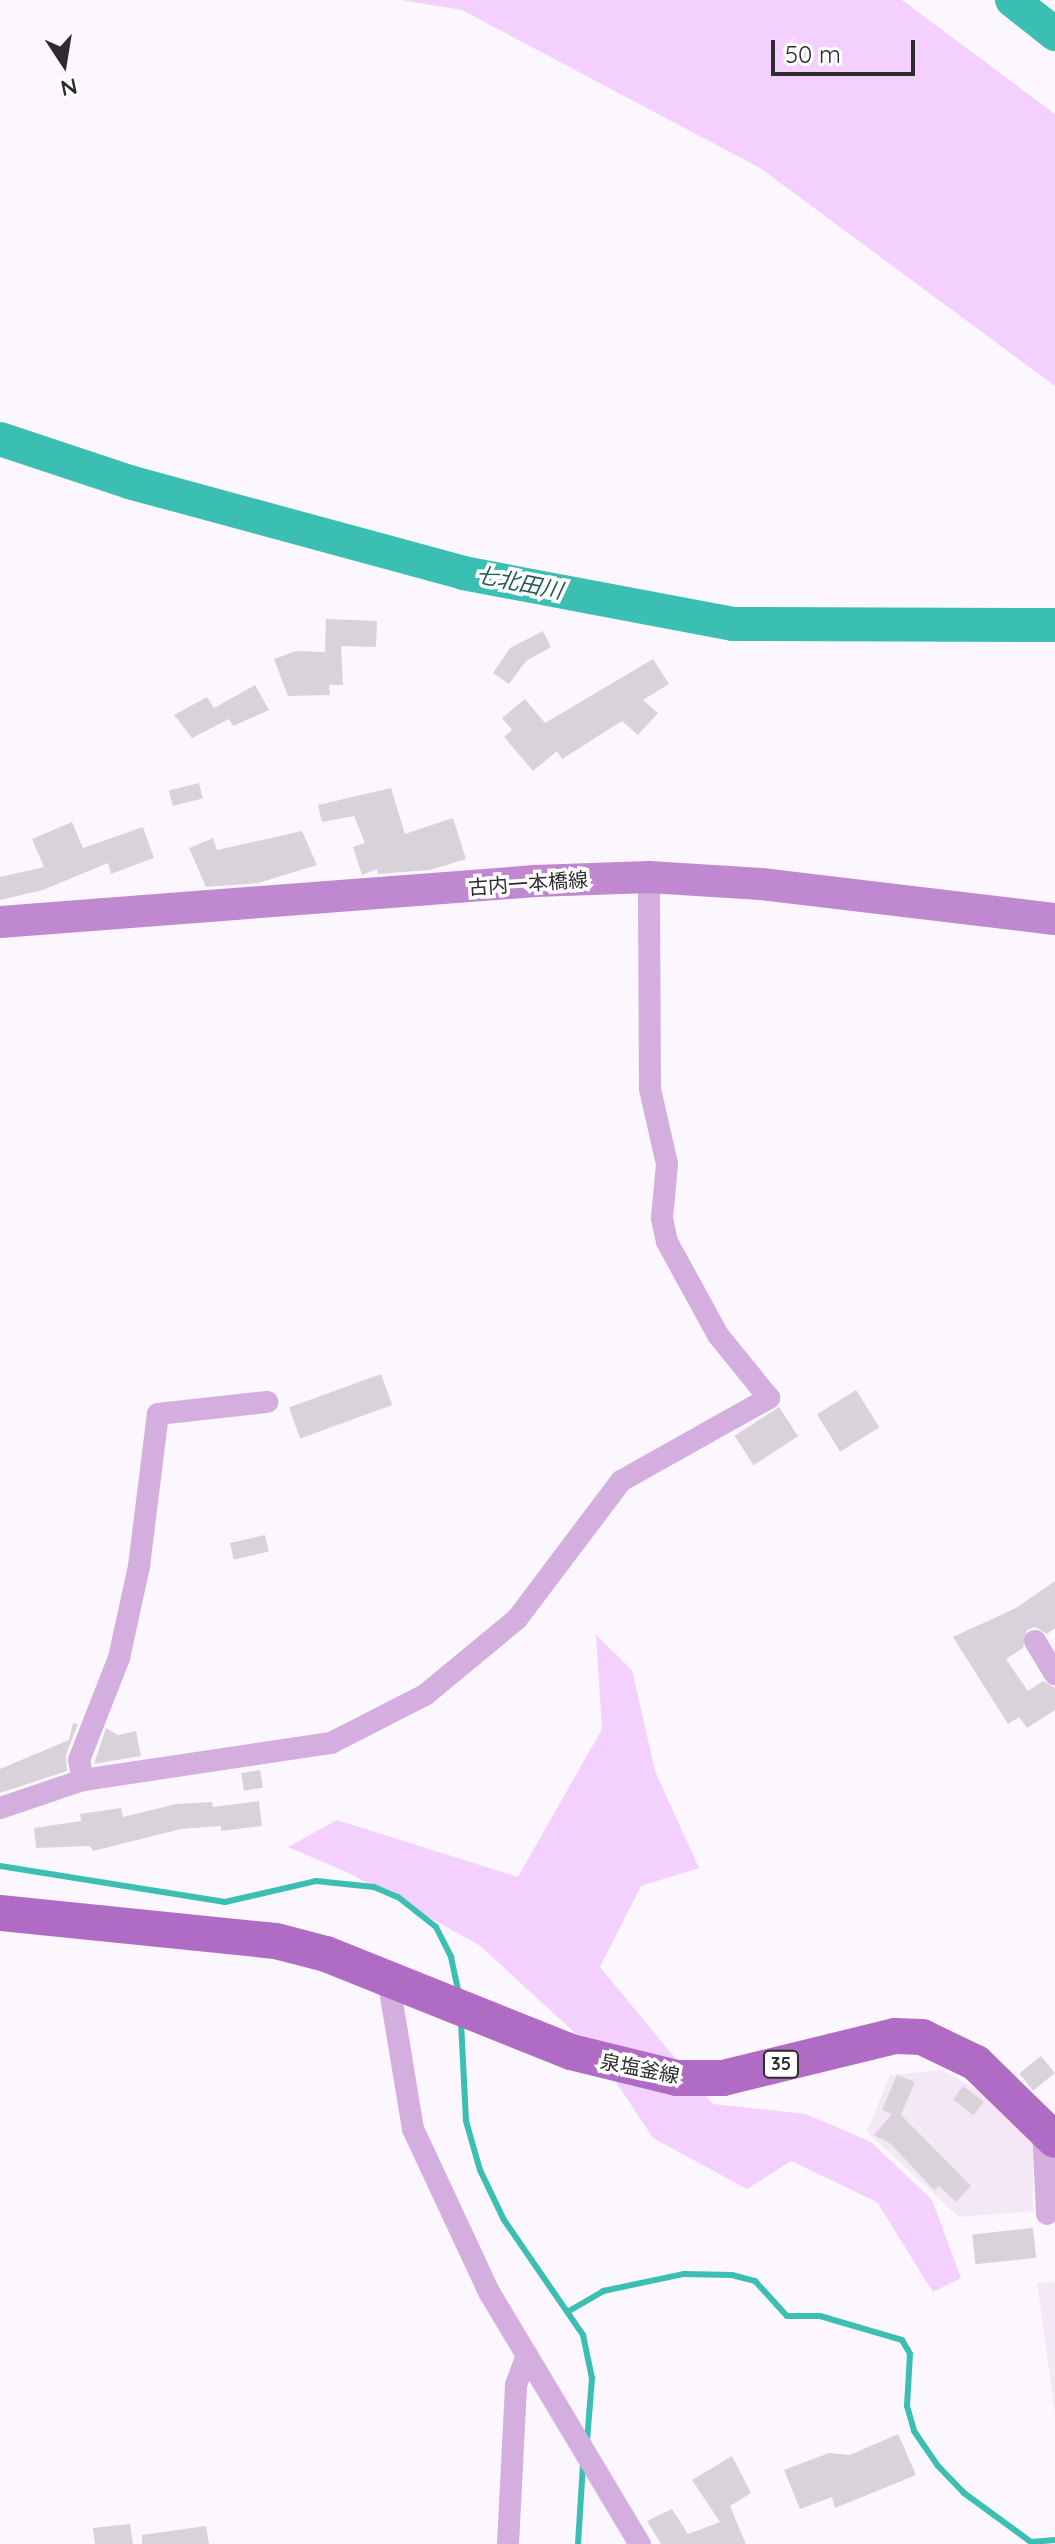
<!DOCTYPE html>
<html>
<head>
<meta charset="utf-8">
<style>
  body { margin:0 }
  #map { position:relative; width:1055px; height:2544px; overflow:hidden; background:#fcf7fe; font-family:Quicksand,"Noto Sans JP",sans-serif }
  div>[style] { position:absolute }
  [style*='--x'] { left:calc(var(--x)*1px); top:calc(var(--y)*1px); width:calc(var(--w)*1px); rotate:calc(var(--a)*1deg) }
  .built>* { inset:0; background:#f4e8f7 }
  .green>* { inset:0; background:#f4d0ff }
  .stream>* { height:6px; margin:-3px; padding:0 3px; transform-origin:3px; border-radius:3px; background:#3bbfb3 }
  .river>* { height:34px; margin:-17px; padding:0 17px; transform-origin:17px; border-radius:17px; background:#3bbfb3 }
  .building>* { inset:0; background:#d9d2db; transform-origin:0 0 }
  .street>* { height:22px; margin:-11px; padding:0 11px; transform-origin:11px; border-radius:11px; background:#d3aedf }
  .secondary>* { height:32px; margin:-16px; padding:0 16px; transform-origin:16px; border-radius:16px; background:#bf88d0 }
  .primary>* { height:36px; margin:-18px; padding:0 18px; transform-origin:18px; border-radius:18px; background:#b06cc5 }
  span { translate:-50% -50%; white-space:nowrap; text-align:center; line-height:1.15; -webkit-text-stroke:7px #fff; paint-order:stroke }
  .shield-label span { padding:2px 6px; background:#fff; border:2px solid; border-radius:6px; -webkit-text-stroke-width:0 }
  .shield-label { font-size:18px; color:#2d2b2e; font-weight:700 }
  .street-label { font-size:20px; color:#2d2b2e }
  .water-label { font-size:22px; color:#265b55; font-style:italic }
  .north { position:absolute; left:24px; top:24px; width:80px; height:80px; -webkit-text-stroke:6px #fff; paint-order:stroke; rotate:168deg; font-size:22px; font-weight:700; line-height:32px; text-align:center; color:#2d2b2e }
  .north::after { content:''; display:block; margin:auto; width:28px; height:36px; background:#2d2b2e; clip-path:polygon(50% 0,100% 100%,50% 72%,0 100%) }
  .scale { position:absolute; left:771px; top:40px; width:144px; height:36px; box-sizing:border-box; border:4px solid #2d2b2e; border-top:0; padding-left:10px; font-size:24px; line-height:28px; white-space:nowrap; color:#2d2b2e; -webkit-text-stroke:6px #fff; paint-order:stroke }
</style>
</head>
<body>
<div id="map">
  <div class="built">
    <div style="clip-path:polygon(942px 2070px,1008px 2107px,1034px 2132px,1033px 2211px,959px 2217px,867px 2132px,890px 2075px)"></div>
    <div style="clip-path:polygon(1055px 2282px,1055px 2414px,1037px 2283px)"></div>
  </div>
  <div class="green">
    <div style="clip-path:polygon(401px 0,902px 0,1055px 114px,1055px 386px,760px 168px,462px 10px)"></div>
    <div style="clip-path:polygon(596px 1635px,632px 1670px,655px 1771px,699px 1868px,641px 1886px,600px 1967px,713px 2104px,806px 2114px,871px 2142px,932px 2200px,961px 2278px,933px 2292px,877px 2202px,791px 2161px,747px 2189px,653px 2138px,596px 2052px,479px 1945px,351px 1874px,288px 1847px,337px 1820px,518px 1877px,602px 1729px)"></div>
  </div>
  <div class="stream">
    <div style="--x:0;--y:1866;--w:228;--a:9.1"></div>
    <div style="--x:225;--y:1902;--w:93;--a:-13"></div>
    <div style="--x:316;--y:1881;--w:58;--a:5.9"></div>
    <div style="--x:374;--y:1887;--w:26;--a:23"></div>
    <div style="--x:398;--y:1897;--w:48;--a:38.3"></div>
    <div style="--x:436;--y:1927;--w:34;--a:63"></div>
    <div style="--x:451;--y:1957;--w:39;--a:78"></div>
    <div style="--x:461;--y:2022;--w:99;--a:87.1"></div>
    <div style="--x:466;--y:2121;--w:51;--a:74.1"></div>
    <div style="--x:480;--y:2170;--w:55;--a:64.4"></div>
    <div style="--x:504;--y:2220;--w:140;--a:55.5"></div>
    <div style="--x:583;--y:2335;--w:44;--a:78.2"></div>
    <div style="--x:592;--y:2378;--w:63;--a:94.5"></div>
    <div style="--x:569;--y:2311;--w:39;--a:-30"></div>
    <div style="--x:603;--y:2291;--w:83;--a:-11.9"></div>
    <div style="--x:684;--y:2274;--w:48;--a:1.2"></div>
    <div style="--x:732;--y:2275;--w:24;--a:15"></div>
    <div style="--x:755;--y:2281;--w:47;--a:47.6"></div>
    <div style="--x:787;--y:2316;--w:33;--a:0"></div>
    <div style="--x:820;--y:2316;--w:85;--a:16.3"></div>
    <div style="--x:902;--y:2340;--w:16;--a:60"></div>
    <div style="--x:910;--y:2354;--w:52;--a:93.3"></div>
    <div style="--x:907;--y:2406;--w:26;--a:74"></div>
    <div style="--x:914;--y:2431;--w:42;--a:55.6"></div>
    <div style="--x:938;--y:2466;--w:37;--a:46"></div>
    <div style="--x:964;--y:2493;--w:83;--a:36.2"></div>
    <div style="--x:1031;--y:2542;--w:24;--a:-5"></div>
    <div style="--x:578;--y:2544;--w:80;--a:-86.4"></div>
  </div>
  <div class="river">
    <div style="--x:1012;--y:0;--w:55;--a:38.3"></div>
    <div style="--x:0;--y:439;--w:136;--a:18.4"></div>
    <div style="--x:129;--y:482;--w:346;--a:15.2"></div>
    <div style="--x:463;--y:573;--w:275;--a:10.7"></div>
    <div style="--x:733;--y:624;--w:322;--a:0.2"></div>
  </div>
  <div class="building">
    <div style="clip-path:polygon(326px 619px,377px 621px,376px 647px,341px 646px,343px 685px,329px 685px,330px 695px,288px 696px,274px 659px,296px 651px,325px 652px)"></div>
    <div style="clip-path:polygon(543px 631px,551px 647px,526px 661px,509px 684px,493px 673px,510px 648px)"></div>
    <div style="clip-path:polygon(653px 659px,669px 684px,643px 700px,658px 713px,638px 735px,622px 721px,562px 759px,557px 751px,533px 771px,504px 737px,512px 730px,502px 718px,525px 699px,545px 723px)"></div>
    <div style="clip-path:polygon(255px 685px,269px 710px,233px 726px,229px 719px,192px 738px,174px 715px,207px 697px,214px 708px)"></div>
    <div style="left:199px;top:783px;width:16px;height:31px;rotate:76deg"></div>
    <div style="clip-path:polygon(391px 788px,405px 834px,453px 818px,466px 859px,430px 870px,378px 874px,377px 869px,362px 875px,353px 847px,365px 843px,354px 816px,322px 822px,318px 805px)"></div>
    <div style="clip-path:polygon(72px 822px,83px 848px,143px 827px,154px 858px,111px 874px,108px 863px,43px 890px,0 900px,0 877px,44px 867px,32px 839px)"></div>
    <div style="clip-path:polygon(302px 831px,317px 865px,258px 883px,206px 887px,189px 848px,213px 838px,217px 850px)"></div>
    <div style="left:381px;top:1374px;width:33px;height:98px;rotate:70deg"></div>
    <div style="left:856px;top:1390px;width:44px;height:46px;rotate:58deg"></div>
    <div style="left:779px;top:1407px;width:35px;height:53px;rotate:57deg"></div>
    <div style="left:265px;top:1535px;width:17px;height:36px;rotate:77deg"></div>
    <div style="clip-path:polygon(1055px 1581px,1055px 1628px,1047px 1634px,1035px 1627px,1027px 1630px,1023px 1648px,1006px 1659px,1028px 1691px,1043px 1681px,1055px 1688px,1055px 1710px,1027px 1728px,1019px 1717px,1008px 1724px,953px 1637px,1016px 1608px)"></div>
    <div style="clip-path:polygon(73px 1723px,78px 1724px,66px 1755px,67px 1771px,0 1793px,0 1769px,69px 1740px)"></div>
    <div style="clip-path:polygon(106px 1728px,118px 1735px,136px 1731px,141px 1756px,94px 1764px)"></div>
    <div style="left:260px;top:1770px;width:18px;height:19px;rotate:81deg"></div>
    <div style="clip-path:polygon(259px 1801px,262px 1826px,221px 1831px,221px 1826px,181px 1829px,93px 1851px,90px 1846px,36px 1848px,34px 1828px,81px 1821px,80px 1814px,121px 1808px,123px 1817px,176px 1804px,212px 1802px,213px 1807px)"></div>
    <div style="left:1041px;top:2056px;width:22px;height:28px;rotate:51deg"></div>
    <div style="clip-path:polygon(897px 2075px,915px 2082px,901px 2115px,971px 2186px,956px 2202px,939px 2186px,934px 2190px,891px 2144px,874px 2135px,892px 2114px,882px 2110px)"></div>
    <div style="left:963px;top:2086px;width:26px;height:17px;rotate:37deg"></div>
    <div style="left:1033px;top:2228px;width:30px;height:61px;rotate:84deg"></div>
    <div style="clip-path:polygon(898px 2434px,916px 2475px,835px 2508px,832px 2497px,800px 2509px,784px 2470px,829px 2453px,850px 2455px)"></div>
    <div style="clip-path:polygon(732px 2456px,751px 2493px,730px 2506px,746px 2544px,661px 2544px,647px 2521px,672px 2509px,688px 2534px,720px 2522px,692px 2480px)"></div>
    <div style="clip-path:polygon(130px 2524px,133px 2544px,95px 2544px,93px 2528px)"></div>
    <div style="clip-path:polygon(206px 2526px,209px 2544px,142px 2544px,142px 2535px)"></div>
  </div>
  <div class="street">
    <div style="--x:1035;--y:1641;--w:39;--a:59"></div>
    <div style="--x:83;--y:1780;--w:20;--a:-101"></div>
    <div style="--x:79;--y:1760;--w:110;--a:-68.6"></div>
    <div style="--x:119;--y:1658;--w:94;--a:-77.7"></div>
    <div style="--x:139;--y:1566;--w:153;--a:-82.9"></div>
    <div style="--x:158;--y:1414;--w:110;--a:-6.3"></div>
    <div style="--x:0;--y:1808;--w:88;--a:-18.6"></div>
    <div style="--x:83;--y:1780;--w:251;--a:-8.5"></div>
    <div style="--x:331;--y:1743;--w:106;--a:-27.1"></div>
    <div style="--x:425;--y:1695;--w:119;--a:-39.6"></div>
    <div style="--x:517;--y:1619;--w:173;--a:-53"></div>
    <div style="--x:621;--y:1481;--w:170;--a:-29.3"></div>
    <div style="--x:769;--y:1398;--w:81;--a:-129"></div>
    <div style="--x:718;--y:1335;--w:106;--a:-118.7"></div>
    <div style="--x:667;--y:1242;--w:25;--a:-102"></div>
    <div style="--x:662;--y:1218;--w:54;--a:-84.7"></div>
    <div style="--x:667;--y:1164;--w:77;--a:-102.8"></div>
    <div style="--x:650;--y:1089;--w:212;--a:-90.3"></div>
    <div style="--x:388;--y:1978;--w:153;--a:80.6"></div>
    <div style="--x:413;--y:2129;--w:180;--a:65"></div>
    <div style="--x:489;--y:2292;--w:294;--a:59.1"></div>
    <div style="--x:1043;--y:2128;--w:86;--a:87.3"></div>
    <div style="--x:508;--y:2544;--w:159;--a:-87.1"></div>
    <div style="--x:516;--y:2385;--w:32;--a:-70"></div>
  </div>
  <div class="secondary">
    <div style="--x:0;--y:922;--w:537;--a:-4.38"></div>
    <div style="--x:535;--y:881;--w:114;--a:-2"></div>
    <div style="--x:649;--y:877;--w:112;--a:3.6"></div>
    <div style="--x:761;--y:884;--w:296;--a:6.8"></div>
  </div>
  <div class="primary">
    <div style="--x:0;--y:1913;--w:277;--a:5.8"></div>
    <div style="--x:276;--y:1941;--w:52;--a:14.6"></div>
    <div style="--x:326;--y:1954;--w:264;--a:21.8"></div>
    <div style="--x:571;--y:2052;--w:109;--a:13.8"></div>
    <div style="--x:677;--y:2078;--w:46;--a:0"></div>
    <div style="--x:723;--y:2078;--w:177;--a:-13.7"></div>
    <div style="--x:895;--y:2036;--w:27;--a:2"></div>
    <div style="--x:922;--y:2037;--w:60;--a:25.7"></div>
    <div style="--x:976;--y:2063;--w:110;--a:44.3"></div>
  </div>
  <div class="shield-label">
    <span style="left:781px;top:2064px">35</span>
  </div>
  <div class="street-label">
    <span style="left:528px;top:883px;rotate:-4deg">古内一本橋線</span>
    <span style="left:640px;top:2068px;rotate:11deg">泉塩釜線</span>
  </div>
  <div class="water-label">
    <span style="left:519px;top:583px;rotate:11deg">七北田川</span>
  </div>
  <div class="north">N</div>
  <div class="scale">50 m</div>
</div>
</body>
</html>
